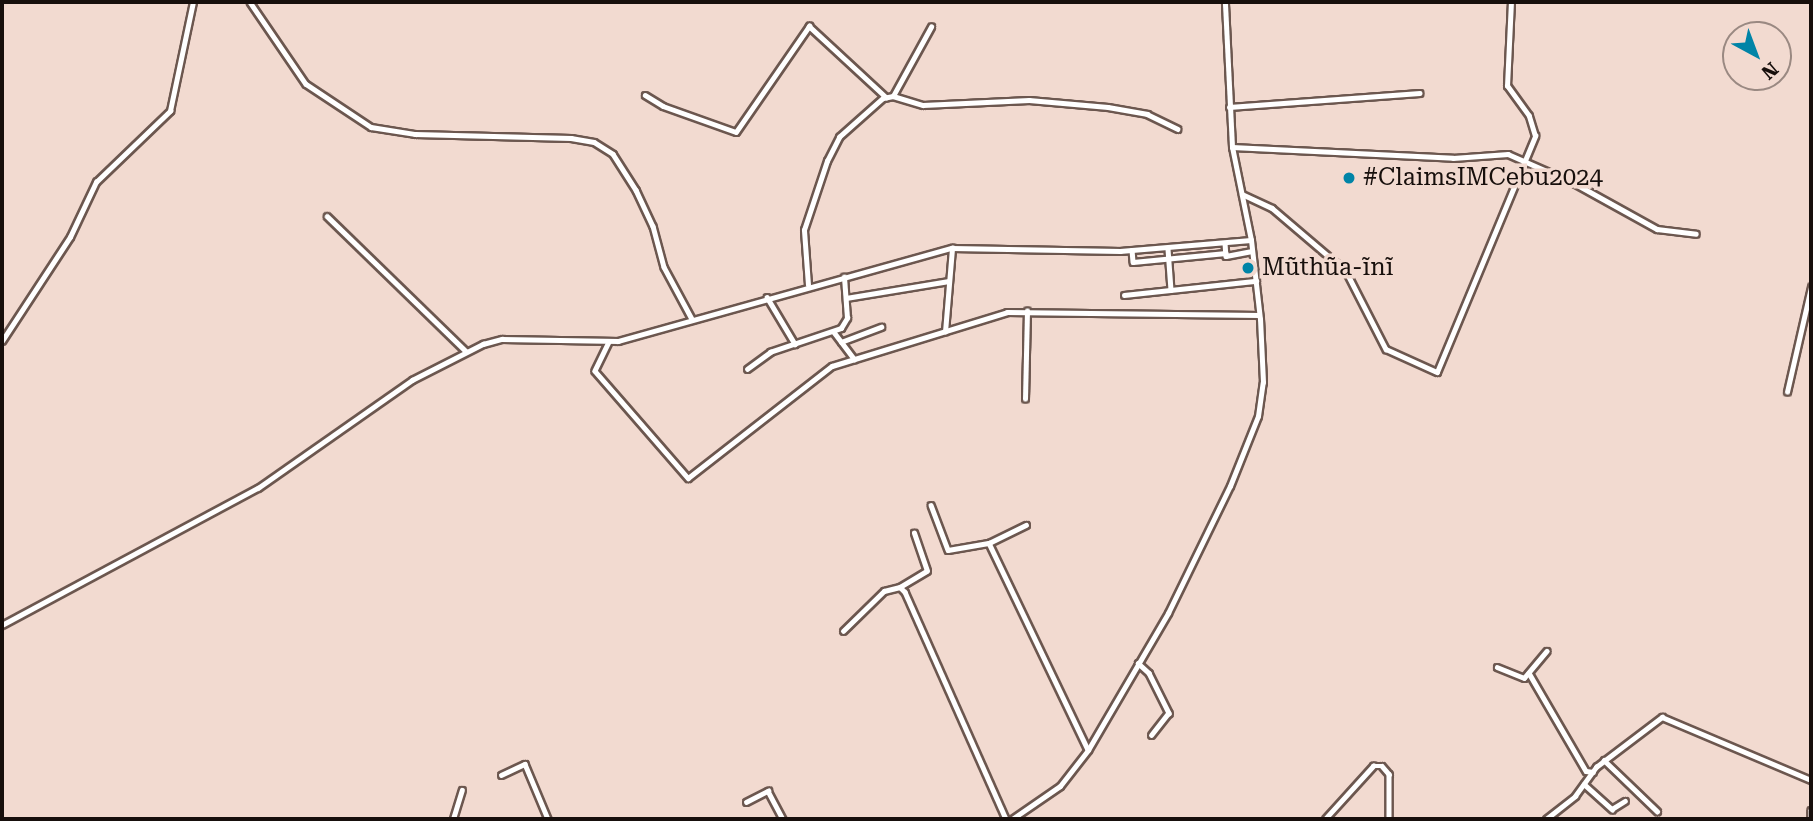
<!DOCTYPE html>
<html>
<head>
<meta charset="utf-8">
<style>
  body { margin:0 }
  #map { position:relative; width:1813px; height:821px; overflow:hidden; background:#f2dad0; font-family:"Roboto Serif",serif }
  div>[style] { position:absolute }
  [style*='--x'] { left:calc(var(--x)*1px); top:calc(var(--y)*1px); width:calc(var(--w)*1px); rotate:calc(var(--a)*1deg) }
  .roads { filter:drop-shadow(2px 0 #6c574f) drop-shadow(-2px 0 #6c574f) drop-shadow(0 2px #6c574f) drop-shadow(0 -2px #6c574f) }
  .minor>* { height:4.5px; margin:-2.25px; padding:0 2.25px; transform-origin:2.25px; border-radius:2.25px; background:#fff }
  .tertiary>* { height:5px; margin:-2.5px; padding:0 2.5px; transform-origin:2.5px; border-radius:2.5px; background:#fff }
  .dots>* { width:19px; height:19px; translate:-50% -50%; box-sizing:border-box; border:4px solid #f2dad0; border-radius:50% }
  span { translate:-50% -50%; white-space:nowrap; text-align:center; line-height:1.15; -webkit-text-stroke:7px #f2dad0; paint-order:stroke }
  .poi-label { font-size:24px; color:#170f0c }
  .left { translate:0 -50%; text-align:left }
  .frame { position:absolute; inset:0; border:4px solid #170f0c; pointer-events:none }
  .north { position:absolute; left:1722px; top:21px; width:70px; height:70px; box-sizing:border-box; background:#f2dad0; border:2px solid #9a8982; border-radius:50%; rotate:139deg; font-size:19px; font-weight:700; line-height:28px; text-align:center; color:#170f0c }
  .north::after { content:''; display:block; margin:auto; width:24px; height:32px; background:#0084a7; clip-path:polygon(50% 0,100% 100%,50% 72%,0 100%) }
</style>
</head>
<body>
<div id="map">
  <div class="roads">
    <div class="minor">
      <div style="--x:250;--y:2;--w:99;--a:55.7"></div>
      <div style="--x:306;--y:84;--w:78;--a:33.5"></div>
      <div style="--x:371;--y:127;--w:45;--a:9"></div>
      <div style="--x:415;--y:134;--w:156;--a:1.5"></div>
      <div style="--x:571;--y:138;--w:23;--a:10"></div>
      <div style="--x:594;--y:142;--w:22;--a:32"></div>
      <div style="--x:613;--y:154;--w:43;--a:57.4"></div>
      <div style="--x:636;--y:190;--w:40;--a:65"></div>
      <div style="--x:653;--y:226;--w:42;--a:75"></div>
      <div style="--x:664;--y:267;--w:59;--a:61.7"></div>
      <div style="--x:645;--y:95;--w:21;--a:31"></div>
      <div style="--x:663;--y:106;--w:77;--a:19.6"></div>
      <div style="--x:736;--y:132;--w:129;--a:-55.4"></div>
      <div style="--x:809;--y:26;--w:105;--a:42.7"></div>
      <div style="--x:893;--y:96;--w:79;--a:-61.2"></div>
      <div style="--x:1229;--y:107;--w:191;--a:-4.2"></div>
      <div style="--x:1232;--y:147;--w:221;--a:2.8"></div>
      <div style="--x:1453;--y:158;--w:55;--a:-4.2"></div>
      <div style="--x:1508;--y:154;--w:72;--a:23.7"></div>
      <div style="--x:1574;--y:183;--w:95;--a:29"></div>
      <div style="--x:1657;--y:229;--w:39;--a:7"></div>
      <div style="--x:1242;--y:194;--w:33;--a:25"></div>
      <div style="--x:1272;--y:208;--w:97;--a:40.4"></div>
      <div style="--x:1346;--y:271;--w:88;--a:62.9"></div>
      <div style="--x:1386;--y:349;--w:56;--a:24.3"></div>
      <div style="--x:1437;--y:372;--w:256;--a:-67.4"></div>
      <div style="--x:1535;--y:136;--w:21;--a:-107"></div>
      <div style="--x:1529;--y:116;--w:37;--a:-126"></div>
      <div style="--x:1507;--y:86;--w:84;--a:-87.3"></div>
      <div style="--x:327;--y:216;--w:194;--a:44.2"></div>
      <div style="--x:1225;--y:243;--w:13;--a:86"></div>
      <div style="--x:1226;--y:256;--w:26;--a:-11"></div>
      <div style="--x:1168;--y:249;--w:41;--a:85.8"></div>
      <div style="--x:1132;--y:250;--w:12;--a:85"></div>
      <div style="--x:1133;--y:262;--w:93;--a:-5.5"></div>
      <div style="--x:808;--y:285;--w:55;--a:-94.2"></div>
      <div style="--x:804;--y:230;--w:73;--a:-71.6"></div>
      <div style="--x:827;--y:161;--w:27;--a:-63"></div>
      <div style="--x:839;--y:137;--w:59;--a:-41.6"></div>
      <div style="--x:883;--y:98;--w:10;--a:-11"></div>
      <div style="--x:893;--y:96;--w:31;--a:17"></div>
      <div style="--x:923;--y:105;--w:106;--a:-2.7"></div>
      <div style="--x:1029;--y:100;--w:79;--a:5.1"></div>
      <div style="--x:1108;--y:107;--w:40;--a:10"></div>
      <div style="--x:1147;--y:114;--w:34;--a:26"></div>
      <div style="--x:1124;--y:295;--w:133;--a:-6.1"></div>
      <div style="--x:767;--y:297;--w:55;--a:59.2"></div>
      <div style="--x:846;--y:298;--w:104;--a:-9.4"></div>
      <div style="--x:834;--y:332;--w:34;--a:53"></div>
      <div style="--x:945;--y:332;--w:84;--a:-85.2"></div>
      <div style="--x:2;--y:341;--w:124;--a:-56.8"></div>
      <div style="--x:70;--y:237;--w:61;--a:-64.7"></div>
      <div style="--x:96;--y:182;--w:103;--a:-43.8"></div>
      <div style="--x:170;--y:111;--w:111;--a:-78.1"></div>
      <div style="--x:609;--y:342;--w:32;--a:116"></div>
      <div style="--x:595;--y:371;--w:142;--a:49"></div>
      <div style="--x:688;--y:478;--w:182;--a:-37.9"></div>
      <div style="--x:832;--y:366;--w:183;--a:-17.1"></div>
      <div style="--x:1007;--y:312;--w:252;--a:0.7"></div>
      <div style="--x:841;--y:342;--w:43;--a:-20.6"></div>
      <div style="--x:747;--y:369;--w:29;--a:-36"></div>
      <div style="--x:770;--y:352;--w:75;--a:-18.7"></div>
      <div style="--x:841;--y:328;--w:12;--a:-59"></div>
      <div style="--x:847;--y:318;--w:41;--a:-94.2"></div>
      <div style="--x:1787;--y:392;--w:108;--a:-77.1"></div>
      <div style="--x:1025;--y:399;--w:88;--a:-88.7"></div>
      <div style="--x:931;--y:505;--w:48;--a:69.3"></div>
      <div style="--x:948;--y:550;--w:42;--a:-9.7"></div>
      <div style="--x:989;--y:543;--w:41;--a:-25.9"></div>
      <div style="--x:989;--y:543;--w:229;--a:64.4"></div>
      <div style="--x:900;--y:587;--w:31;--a:-31"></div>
      <div style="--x:927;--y:571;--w:40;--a:-108.9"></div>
      <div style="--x:2;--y:625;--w:290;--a:-28.2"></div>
      <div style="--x:258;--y:488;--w:188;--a:-35"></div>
      <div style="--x:412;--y:380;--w:80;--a:-26.9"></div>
      <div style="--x:483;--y:344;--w:20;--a:-15"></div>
      <div style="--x:502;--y:339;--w:116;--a:1"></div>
      <div style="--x:618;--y:341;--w:347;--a:-15.6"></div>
      <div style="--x:952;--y:248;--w:168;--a:1"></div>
      <div style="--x:1120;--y:251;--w:131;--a:-4.8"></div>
      <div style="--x:843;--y:631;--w:57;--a:-44.3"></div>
      <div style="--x:884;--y:591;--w:16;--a:-14"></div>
      <div style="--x:900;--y:587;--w:7;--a:45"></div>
      <div style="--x:905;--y:592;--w:248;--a:66"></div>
      <div style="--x:1138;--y:663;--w:15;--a:42"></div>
      <div style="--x:1149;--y:673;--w:45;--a:63.4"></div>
      <div style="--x:1169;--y:713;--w:28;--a:128"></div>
      <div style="--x:1497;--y:667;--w:29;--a:22"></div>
      <div style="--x:1524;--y:678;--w:35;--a:-50"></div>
      <div style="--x:1529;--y:673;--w:113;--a:59.8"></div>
      <div style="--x:1586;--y:771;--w:7;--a:8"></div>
      <div style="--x:1604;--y:760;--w:74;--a:43.9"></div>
      <div style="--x:501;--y:775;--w:26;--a:-25"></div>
      <div style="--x:525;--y:764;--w:60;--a:67.3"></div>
      <div style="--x:1584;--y:784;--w:38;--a:42"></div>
      <div style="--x:1612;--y:809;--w:15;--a:-32"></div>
      <div style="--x:746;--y:802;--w:25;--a:-27"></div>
      <div style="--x:768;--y:791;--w:32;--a:62"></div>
      <div style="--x:1811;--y:810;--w:9;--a:90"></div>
      <div style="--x:453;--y:819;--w:30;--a:-73"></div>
      <div style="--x:1325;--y:819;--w:72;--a:-47.8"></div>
      <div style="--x:1373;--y:766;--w:9;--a:0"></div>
      <div style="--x:1382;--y:766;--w:11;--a:49"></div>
      <div style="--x:1389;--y:774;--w:45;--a:90"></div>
      <div style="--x:1546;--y:819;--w:37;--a:-38"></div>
      <div style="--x:1575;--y:796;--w:36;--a:-54"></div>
      <div style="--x:1596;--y:767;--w:83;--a:-37.1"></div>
      <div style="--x:1662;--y:717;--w:162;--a:22.9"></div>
    </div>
    <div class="tertiary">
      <div style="--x:1012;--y:819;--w:58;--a:-34.5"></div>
      <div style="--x:1060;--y:786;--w:46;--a:-52.1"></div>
      <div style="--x:1088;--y:750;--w:159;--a:-59.7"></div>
      <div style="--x:1168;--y:613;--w:141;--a:-64"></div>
      <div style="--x:1230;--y:486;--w:75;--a:-68.2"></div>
      <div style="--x:1258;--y:416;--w:34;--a:-82"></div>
      <div style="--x:1263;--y:382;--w:63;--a:-92.7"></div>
      <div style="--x:1260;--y:319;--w:80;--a:-96.5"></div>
      <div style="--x:1251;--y:240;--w:95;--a:-101.5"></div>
      <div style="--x:1232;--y:147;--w:145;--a:-92.8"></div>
    </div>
  </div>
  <div class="dots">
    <div style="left:1349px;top:178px;background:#0084a7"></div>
    <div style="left:1248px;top:268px;background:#0084a7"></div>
  </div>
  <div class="poi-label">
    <span class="left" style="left:1363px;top:178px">#ClaimsIMCebu2024</span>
    <span class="left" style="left:1262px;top:268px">Mũthũa-ĩnĩ</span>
  </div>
  <div class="frame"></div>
  <div class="north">N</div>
</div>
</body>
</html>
